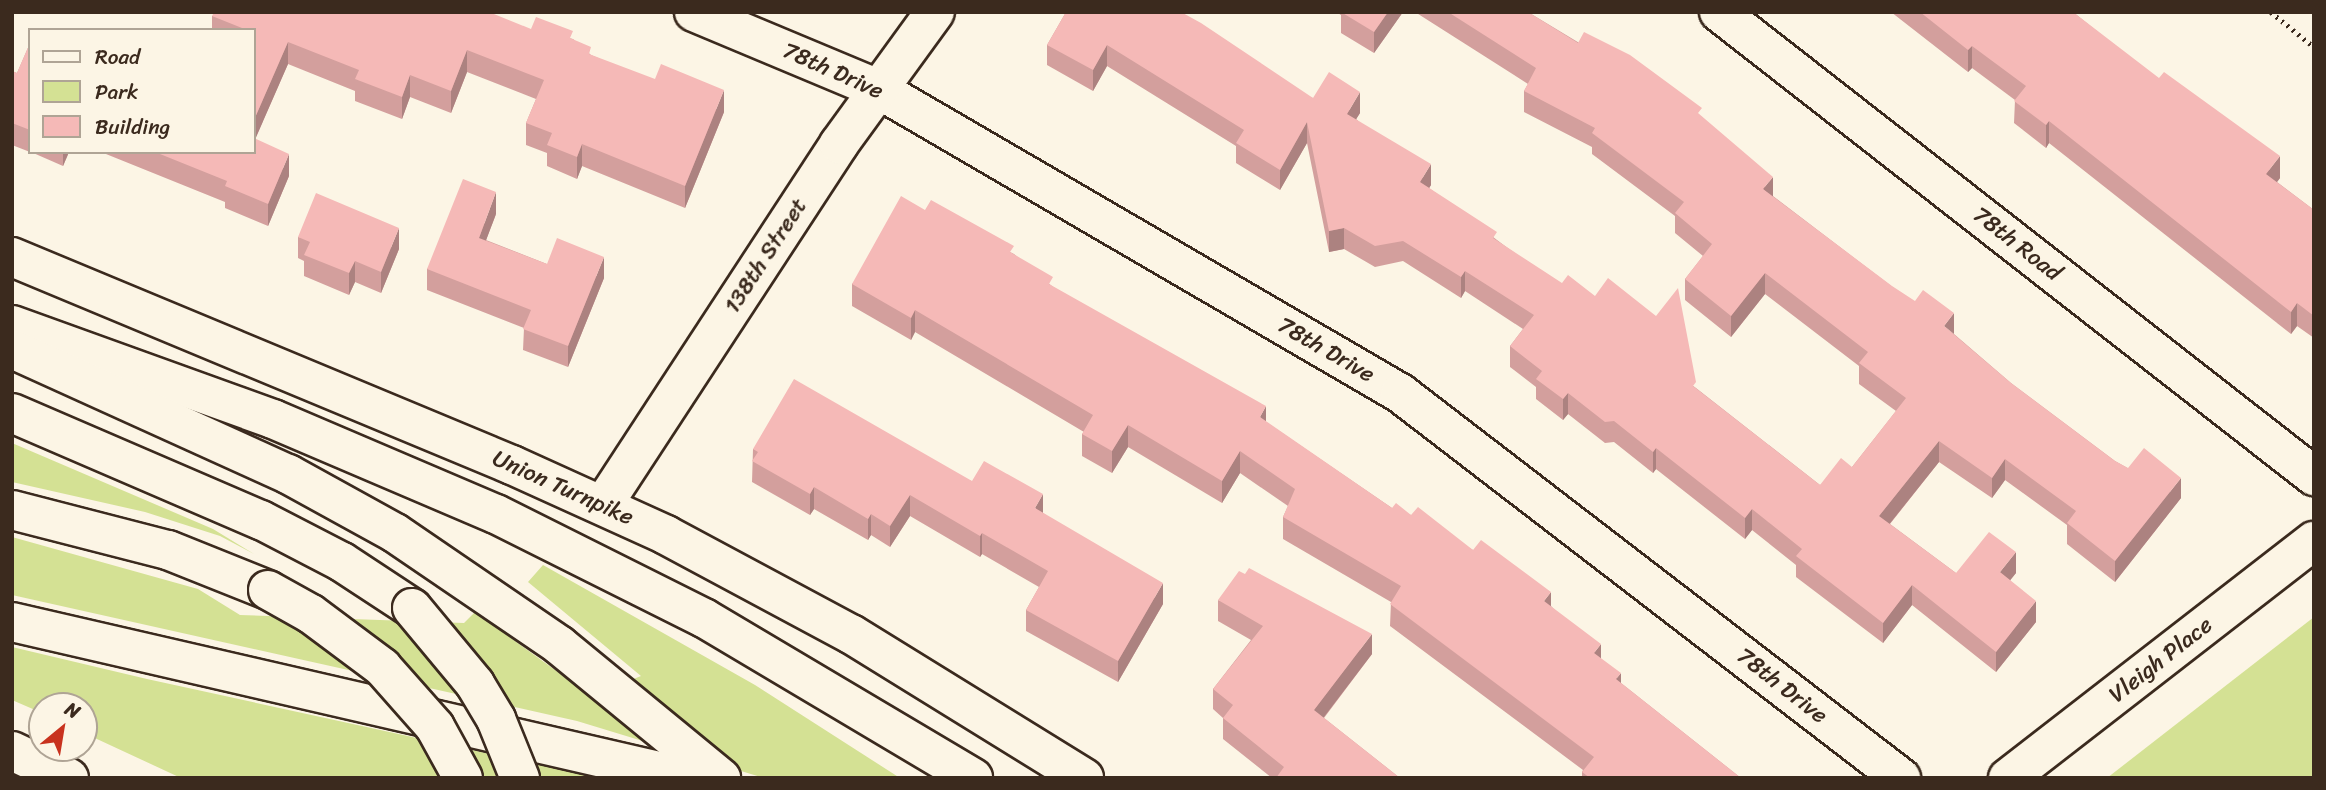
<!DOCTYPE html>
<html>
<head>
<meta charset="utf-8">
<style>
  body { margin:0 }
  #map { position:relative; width:2326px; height:790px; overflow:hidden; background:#fcf5e5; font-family:Sriracha,sans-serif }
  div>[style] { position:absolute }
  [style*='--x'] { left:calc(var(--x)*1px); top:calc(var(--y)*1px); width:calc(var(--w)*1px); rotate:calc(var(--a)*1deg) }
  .green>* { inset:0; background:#d4e194 }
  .path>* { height:4.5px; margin-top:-2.25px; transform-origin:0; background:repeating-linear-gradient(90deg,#3b2a1e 0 2px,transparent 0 7px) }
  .roads { filter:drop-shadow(2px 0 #3b2a1e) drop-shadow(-2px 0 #3b2a1e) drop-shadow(0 2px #3b2a1e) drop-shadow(0 -2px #3b2a1e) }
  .street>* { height:38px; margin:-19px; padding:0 19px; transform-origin:19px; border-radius:19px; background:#fcf5e5 }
  .secondary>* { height:38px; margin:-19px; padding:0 19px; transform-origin:19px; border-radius:19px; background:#fcf5e5 }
  .primary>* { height:38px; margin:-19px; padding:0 19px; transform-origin:19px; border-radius:19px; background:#fcf5e5 }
  .highway>* { height:38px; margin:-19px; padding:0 19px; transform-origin:19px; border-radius:19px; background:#fcf5e5 }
  .bridges { filter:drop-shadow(2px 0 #3b2a1e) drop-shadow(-2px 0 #3b2a1e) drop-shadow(0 2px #3b2a1e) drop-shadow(0 -2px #3b2a1e) }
  .highway-bridge>* { height:38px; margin:-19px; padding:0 19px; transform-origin:19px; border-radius:19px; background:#fcf5e5 }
  .wall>* { inset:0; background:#d39f9d }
  .shaded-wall>* { inset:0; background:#ac8280 }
  .building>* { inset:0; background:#f5b9b7 }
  span { translate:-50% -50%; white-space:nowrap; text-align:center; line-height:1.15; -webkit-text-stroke:5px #fcf5e5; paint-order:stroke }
  .street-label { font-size:23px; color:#3b2a1e }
  .frame { position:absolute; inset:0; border:14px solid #3b2a1e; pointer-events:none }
  .legend { position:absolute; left:28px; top:28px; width:228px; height:126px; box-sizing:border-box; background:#fcf5e5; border:2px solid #afa495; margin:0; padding:9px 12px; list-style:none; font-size:21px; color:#3b2a1e }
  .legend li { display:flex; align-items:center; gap:14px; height:35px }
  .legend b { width:35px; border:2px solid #afa495 }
  .north { position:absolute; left:28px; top:692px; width:70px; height:70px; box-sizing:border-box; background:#fcf5e5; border:2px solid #afa495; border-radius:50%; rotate:30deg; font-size:19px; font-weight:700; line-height:28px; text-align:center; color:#3b2a1e }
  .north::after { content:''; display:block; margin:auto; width:24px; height:32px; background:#c8321e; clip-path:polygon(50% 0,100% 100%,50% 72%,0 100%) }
</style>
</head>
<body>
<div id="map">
  <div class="green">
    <div style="clip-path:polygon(12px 443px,213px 529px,254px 554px,220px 536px,145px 512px,12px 482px)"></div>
    <div style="clip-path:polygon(12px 537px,198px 589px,240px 615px,464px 623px,475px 612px,591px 696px,641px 676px,528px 582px,543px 565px,755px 685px,900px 778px,764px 778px,577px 721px,12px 595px)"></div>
    <div style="clip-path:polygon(2314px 617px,2314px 778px,2107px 778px)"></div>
    <div style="clip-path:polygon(12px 647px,147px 679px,600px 778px,181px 778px,84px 733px,84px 706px,42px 706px,42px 713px,12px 700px)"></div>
  </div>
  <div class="path">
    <div style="--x:2271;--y:12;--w:55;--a:39.1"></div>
  </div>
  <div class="roads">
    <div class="street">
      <div style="--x:694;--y:12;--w:199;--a:22.7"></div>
      <div style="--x:878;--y:89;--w:604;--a:30.22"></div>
      <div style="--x:1400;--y:393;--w:632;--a:37.54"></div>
      <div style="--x:1719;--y:12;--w:755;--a:37.95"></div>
      <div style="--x:603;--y:505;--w:431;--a:-56.8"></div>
      <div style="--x:839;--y:144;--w:163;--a:-54"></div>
      <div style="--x:2008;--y:778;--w:387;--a:-37.8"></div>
    </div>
    <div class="secondary">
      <div style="--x:12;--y:257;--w:542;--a:22.59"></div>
      <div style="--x:512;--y:465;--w:169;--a:24.4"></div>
      <div style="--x:666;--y:535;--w:210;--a:28.2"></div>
      <div style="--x:851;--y:634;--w:274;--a:31.7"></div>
    </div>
    <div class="primary">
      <div style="--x:12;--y:325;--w:277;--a:19.8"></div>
      <div style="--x:273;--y:419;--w:242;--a:23.1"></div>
      <div style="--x:496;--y:514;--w:233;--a:26.6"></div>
      <div style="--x:704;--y:618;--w:313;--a:30.7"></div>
    </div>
    <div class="highway">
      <div style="--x:12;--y:349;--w:303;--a:24.4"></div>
      <div style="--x:288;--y:474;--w:122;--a:28.9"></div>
      <div style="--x:395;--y:533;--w:199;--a:34.3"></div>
      <div style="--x:559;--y:645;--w:210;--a:39.4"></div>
      <div style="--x:12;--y:413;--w:271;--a:23.3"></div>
      <div style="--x:261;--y:520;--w:91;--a:27.4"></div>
      <div style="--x:342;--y:562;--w:84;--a:33.3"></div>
      <div style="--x:12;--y:510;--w:161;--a:14.4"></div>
      <div style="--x:168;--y:550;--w:108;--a:21.8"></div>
      <div style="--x:12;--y:622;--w:695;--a:12.98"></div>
      <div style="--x:12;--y:751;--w:63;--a:25.3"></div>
    </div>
  </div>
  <div class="bridges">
    <div class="highway-bridge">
      <div style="--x:268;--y:590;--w:49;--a:29.2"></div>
      <div style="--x:311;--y:614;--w:89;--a:36.7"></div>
      <div style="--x:382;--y:667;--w:80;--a:48.5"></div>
      <div style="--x:435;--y:727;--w:58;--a:61.2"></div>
      <div style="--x:412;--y:608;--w:99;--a:50.3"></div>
      <div style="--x:475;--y:684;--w:41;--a:59"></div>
      <div style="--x:496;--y:719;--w:64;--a:67.9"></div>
    </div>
  </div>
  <div class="wall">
    <div style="clip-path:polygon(1066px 12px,1313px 98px,1360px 113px,1356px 119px,1431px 185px,1429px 188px,1497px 240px,1696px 388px,1820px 485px,1852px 467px,1896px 411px,1859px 384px,1859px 366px,1765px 294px,1731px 337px,1685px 300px,1685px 279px,1703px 256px,1675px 233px,1675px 216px,1592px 154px,1592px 147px,1524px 112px,1524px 91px,1528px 84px,1415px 12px,1528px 12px,1702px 117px,1773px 196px,1954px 334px,2011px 383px,2115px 461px,2181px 498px,2115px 582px,2067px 544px,2067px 525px,2005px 480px,1992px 498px,1939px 462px,1890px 524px,1956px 573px,2016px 573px,2010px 580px,2036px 622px,1996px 672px,1912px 605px,1883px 643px,1796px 577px,1796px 565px,1752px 530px,1745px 539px,1656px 469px,1653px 473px,1614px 442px,1605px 443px,1568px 414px,1563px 420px,1536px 399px,1536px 387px,1510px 367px,1510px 346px,1523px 329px,1465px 291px,1461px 298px,1403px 261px,1375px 267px,1344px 249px,1329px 252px,1307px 143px,1280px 190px,1236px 163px,1236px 146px,1107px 66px,1093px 91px,1047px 65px,1047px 45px)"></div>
    <div style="clip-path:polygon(1336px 12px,1403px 12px,1374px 53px,1341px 33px,1341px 15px)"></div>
    <div style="clip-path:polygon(1891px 12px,2073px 12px,2280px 178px,2277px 182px,2314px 210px,2314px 338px,2297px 326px,2291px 334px,2049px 143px,2046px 148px,2014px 123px,2015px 100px,1972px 68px,1968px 72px)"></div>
    <div style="clip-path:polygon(212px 16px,531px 29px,573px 39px,591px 55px,724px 112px,685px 208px,582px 166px,577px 179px,547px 166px,547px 153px,526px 145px,526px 123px,536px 99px,467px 72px,451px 113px,410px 97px,402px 119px,355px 101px,355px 91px,288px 64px,255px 139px,289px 176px,268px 226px,225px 208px,225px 202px,101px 152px,254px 152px,254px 30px,212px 30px)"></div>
    <div style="clip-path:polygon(30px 43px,30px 152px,12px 145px,12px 71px,17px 73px)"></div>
    <div style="clip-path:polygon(31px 152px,69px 152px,63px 166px)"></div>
    <div style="clip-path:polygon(925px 210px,1014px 254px,1053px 287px,1266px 422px,1392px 508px,1411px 515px,1473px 550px,1551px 606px,1601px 659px,1621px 683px,1741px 778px,1582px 778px,1582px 772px,1583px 770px,1390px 626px,1391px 602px,1283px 539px,1283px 517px,1288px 506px,1240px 473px,1222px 503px,1128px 447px,1112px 473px,1082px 456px,1082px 434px,1084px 432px,915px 332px,911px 340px,852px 306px,852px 284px)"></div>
    <div style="clip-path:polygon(496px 214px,486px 240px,547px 264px,604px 278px,568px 367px,523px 350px,524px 328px,427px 290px,427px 269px)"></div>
    <div style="clip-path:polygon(298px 237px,399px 249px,381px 293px,355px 282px,349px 295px,304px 276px,304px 261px,298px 258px)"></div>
    <div style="clip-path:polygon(753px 449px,972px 481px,1043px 513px,1163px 604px,1118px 682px,1026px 631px,1026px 610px,1039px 587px,982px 554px,980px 557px,910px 516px,890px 547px,871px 535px,868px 540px,814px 509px,810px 515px,752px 482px)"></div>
    <div style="clip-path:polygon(1218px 600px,1372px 654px,1324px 718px,1400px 778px,1272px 778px,1223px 739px,1223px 718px,1213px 709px,1213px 689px,1251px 640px,1218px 621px)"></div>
  </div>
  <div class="shaded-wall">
    <div style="clip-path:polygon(1388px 12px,1403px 12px,1374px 53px,1374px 32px)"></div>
    <div style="clip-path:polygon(288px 42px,288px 64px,254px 142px,254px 120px)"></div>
    <div style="clip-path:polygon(1107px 45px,1107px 66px,1093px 91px,1093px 70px)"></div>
    <div style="clip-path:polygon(1972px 46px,1972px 68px,1968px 72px,1968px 50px)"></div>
    <div style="clip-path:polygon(467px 50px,467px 72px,451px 113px,451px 91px)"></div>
    <div style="clip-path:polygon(410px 75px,410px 97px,402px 119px,402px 97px)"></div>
    <div style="clip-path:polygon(724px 90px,724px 112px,685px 208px,685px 186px)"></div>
    <div style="clip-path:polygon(1360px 92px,1360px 113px,1347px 134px,1347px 114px)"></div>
    <div style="clip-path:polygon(2049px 121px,2049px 143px,2046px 148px,2046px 125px)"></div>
    <div style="clip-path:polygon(1307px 122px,1307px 143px,1280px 190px,1280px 170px)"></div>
    <div style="clip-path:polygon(582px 144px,582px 166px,577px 179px,577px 157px)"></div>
    <div style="clip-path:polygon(63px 152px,69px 152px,63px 166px)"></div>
    <div style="clip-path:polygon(289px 154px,289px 176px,268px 226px,268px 204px)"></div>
    <div style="clip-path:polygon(2280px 156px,2280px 178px,2266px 196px,2266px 174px)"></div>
    <div style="clip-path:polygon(1431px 164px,1431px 185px,1420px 203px,1420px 182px)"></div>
    <div style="clip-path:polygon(1773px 177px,1773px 198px,1763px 189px)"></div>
    <div style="clip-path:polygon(496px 192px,496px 214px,479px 259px,479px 238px)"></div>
    <div style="clip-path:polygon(399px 228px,399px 249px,381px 293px,381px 272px)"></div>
    <div style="clip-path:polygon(1344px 228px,1344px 249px,1329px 252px,1329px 231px)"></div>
    <div style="clip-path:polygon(604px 257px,604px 278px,568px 367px,568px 346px)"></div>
    <div style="clip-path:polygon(355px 261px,355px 282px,349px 295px,349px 273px)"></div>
    <div style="clip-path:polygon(1465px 271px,1465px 291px,1461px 298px,1461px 277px)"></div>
    <div style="clip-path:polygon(1765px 273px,1765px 294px,1731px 337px,1731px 316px)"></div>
    <div style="clip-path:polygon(2297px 303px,2297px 326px,2291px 334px,2291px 312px)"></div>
    <div style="clip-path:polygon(915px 310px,915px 332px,911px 340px,911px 318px)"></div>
    <div style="clip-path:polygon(1954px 313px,1954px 334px,1944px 326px)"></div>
    <div style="clip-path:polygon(1568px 393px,1568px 414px,1563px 420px,1563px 399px)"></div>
    <div style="clip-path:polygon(1266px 406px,1266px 428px,1260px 417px)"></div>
    <div style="clip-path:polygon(1128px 425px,1128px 447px,1112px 473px,1112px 451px)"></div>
    <div style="clip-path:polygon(1939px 441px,1939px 462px,1879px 537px,1879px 516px)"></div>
    <div style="clip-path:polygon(1656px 448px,1656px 469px,1653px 473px,1653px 452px)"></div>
    <div style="clip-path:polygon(1240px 451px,1240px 473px,1222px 503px,1222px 481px)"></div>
    <div style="clip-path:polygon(2005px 459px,2005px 480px,1992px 498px,1992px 478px)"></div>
    <div style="clip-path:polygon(2181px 478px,2181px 498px,2115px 582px,2115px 561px)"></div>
    <div style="clip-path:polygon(814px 487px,814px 509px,810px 515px,810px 494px)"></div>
    <div style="clip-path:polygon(1043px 494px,1043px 516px,1035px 508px)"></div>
    <div style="clip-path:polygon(910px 495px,910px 516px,890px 547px,890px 526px)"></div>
    <div style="clip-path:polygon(1752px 509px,1752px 530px,1745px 539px,1745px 518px)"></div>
    <div style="clip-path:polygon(871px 514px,871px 535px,868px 540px,868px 519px)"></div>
    <div style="clip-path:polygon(982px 533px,982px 554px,980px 557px,980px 536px)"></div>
    <div style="clip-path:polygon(2016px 552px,2016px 573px,2000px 593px,2000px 572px)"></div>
    <div style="clip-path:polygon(1163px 583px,1163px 604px,1118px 682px,1118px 661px)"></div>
    <div style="clip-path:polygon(1912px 585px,1912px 605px,1883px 643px,1883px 623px)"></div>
    <div style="clip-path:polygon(1551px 592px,1551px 614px,1544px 601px)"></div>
    <div style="clip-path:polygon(2036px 601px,2036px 622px,1996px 672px,1996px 652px)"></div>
    <div style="clip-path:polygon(1372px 634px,1372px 654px,1314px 730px,1314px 710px)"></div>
    <div style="clip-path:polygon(1601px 644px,1601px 666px,1594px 653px)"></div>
    <div style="clip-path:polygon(1621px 673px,1621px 695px,1616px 679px)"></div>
  </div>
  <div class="building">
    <div style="clip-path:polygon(214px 12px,489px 12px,531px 29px,536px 17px,573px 31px,570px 38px,591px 47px,589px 54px,655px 79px,661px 64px,724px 90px,685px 186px,582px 144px,577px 157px,547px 145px,552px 133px,526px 123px,544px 80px,467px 50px,451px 91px,410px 75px,402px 97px,355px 79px,359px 70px,288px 42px,254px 120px,254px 30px,247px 30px,212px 16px)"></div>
    <div style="clip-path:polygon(1066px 12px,1181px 12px,1201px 23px,1313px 98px,1329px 72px,1360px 92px,1347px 114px,1431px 164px,1420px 182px,1497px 232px,1493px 238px,1562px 283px,1568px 275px,1595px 296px,1608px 278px,1656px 316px,1678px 288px,1696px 382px,1693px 386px,1820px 485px,1841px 458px,1852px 467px,1906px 398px,1859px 363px,1868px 352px,1765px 273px,1731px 316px,1685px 279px,1712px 244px,1675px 213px,1684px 202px,1592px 133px,1595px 128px,1524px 91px,1536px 68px,1448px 12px,1528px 12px,1578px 43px,1584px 32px,1630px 55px,1702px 108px,1698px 113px,1773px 177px,1763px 189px,1892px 286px,1915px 301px,1923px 290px,1954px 313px,1944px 326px,2011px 383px,2115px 461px,2128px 468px,2144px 448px,2181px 478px,2115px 561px,2067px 523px,2076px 511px,2005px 459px,1992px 478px,1939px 441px,1879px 516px,1956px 573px,1989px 532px,2016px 552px,2000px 572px,2036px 601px,1996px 652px,1912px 585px,1883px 623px,1796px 556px,1802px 549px,1752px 509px,1745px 518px,1656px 448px,1653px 452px,1614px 421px,1605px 422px,1568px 393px,1563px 399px,1536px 379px,1542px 371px,1510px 346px,1534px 315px,1465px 271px,1461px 277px,1403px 241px,1375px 246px,1344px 228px,1329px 231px,1307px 122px,1280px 170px,1236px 143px,1244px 130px,1107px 45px,1093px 70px,1047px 45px)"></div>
    <div style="clip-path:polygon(1341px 12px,1388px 12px,1374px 32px)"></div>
    <div style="clip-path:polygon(1920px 12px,2073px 12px,2159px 78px,2164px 72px,2280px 156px,2266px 174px,2314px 210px,2314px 316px,2297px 303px,2291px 312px,2049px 121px,2046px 125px,2014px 101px,2026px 86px,1972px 46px,1968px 50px)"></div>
    <div style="clip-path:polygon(30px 43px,30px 130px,12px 123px,12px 71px,17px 73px)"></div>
    <div style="clip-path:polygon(254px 138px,289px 154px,268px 204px,225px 186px,227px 181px,155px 152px,254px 152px)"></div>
    <div style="clip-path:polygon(463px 179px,496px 192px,479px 238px,547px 264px,557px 238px,604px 257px,568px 346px,523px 329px,531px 310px,427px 269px)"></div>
    <div style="clip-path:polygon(316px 193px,399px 228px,381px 272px,355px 261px,349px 273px,304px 255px,310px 242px,298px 237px)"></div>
    <div style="clip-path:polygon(901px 196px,925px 210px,931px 200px,1014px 246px,1010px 252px,1053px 277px,1049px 284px,1266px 406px,1260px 417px,1392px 508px,1396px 503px,1411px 515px,1418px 507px,1473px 550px,1481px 540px,1551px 592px,1544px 601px,1601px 644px,1594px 653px,1621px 673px,1616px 679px,1741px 778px,1590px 778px,1582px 772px,1594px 757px,1390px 604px,1401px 586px,1283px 517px,1295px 489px,1240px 451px,1222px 481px,1128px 425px,1112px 451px,1082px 434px,1093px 415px,915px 310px,911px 318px,852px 284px)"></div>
    <div style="clip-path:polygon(794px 379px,972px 481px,984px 461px,1043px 494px,1035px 508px,1163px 583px,1118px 661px,1026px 610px,1048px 571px,982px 533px,980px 536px,910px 495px,890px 526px,871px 514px,868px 519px,814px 487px,810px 494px,752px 461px,758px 452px,753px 449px)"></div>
    <div style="clip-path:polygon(1249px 568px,1372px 634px,1314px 710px,1400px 778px,1276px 778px,1284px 767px,1223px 718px,1233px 705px,1213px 689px,1263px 626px,1218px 600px,1239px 571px,1245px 574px)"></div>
  </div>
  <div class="street-label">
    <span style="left:833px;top:71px;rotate:24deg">78th Drive</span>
    <span style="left:2017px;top:244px;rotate:38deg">78th Road</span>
    <span style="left:766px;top:256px;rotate:-57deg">138th Street</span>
    <span style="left:1326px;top:350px;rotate:30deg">78th Drive</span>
    <span style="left:563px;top:488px;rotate:24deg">Union Turnpike</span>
    <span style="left:2161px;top:660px;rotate:-38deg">Vleigh Place</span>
    <span style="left:1782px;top:686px;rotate:38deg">78th Drive</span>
  </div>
  <div class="frame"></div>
  <ul class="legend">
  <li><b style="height:9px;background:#fcf5e5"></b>Road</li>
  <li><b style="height:19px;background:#d4e194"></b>Park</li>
  <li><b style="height:19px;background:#f5b9b7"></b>Building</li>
  </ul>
  <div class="north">N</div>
</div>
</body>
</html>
